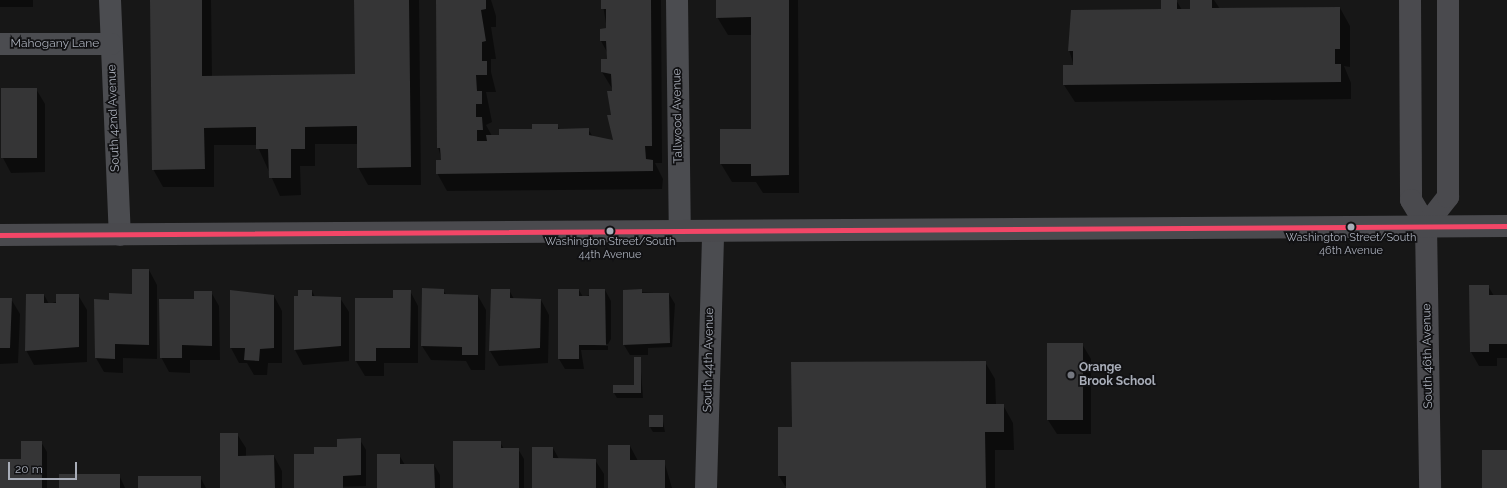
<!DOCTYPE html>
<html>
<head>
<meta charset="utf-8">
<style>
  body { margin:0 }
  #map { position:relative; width:1507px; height:488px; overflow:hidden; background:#171717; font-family:Raleway,sans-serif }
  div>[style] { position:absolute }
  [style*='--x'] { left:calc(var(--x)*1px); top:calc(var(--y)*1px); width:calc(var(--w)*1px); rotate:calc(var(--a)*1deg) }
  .shadow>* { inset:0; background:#0007; transform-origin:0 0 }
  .building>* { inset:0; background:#353536; transform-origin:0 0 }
  .street>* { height:22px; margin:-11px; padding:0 11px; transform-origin:11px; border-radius:11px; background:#4b4c50 }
  .secondary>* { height:22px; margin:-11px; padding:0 11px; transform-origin:11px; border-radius:11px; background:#4a4a4e }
  .bus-1>* { height:5px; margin:-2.5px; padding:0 2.5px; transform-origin:2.5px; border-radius:2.5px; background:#f34667 }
  .dots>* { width:11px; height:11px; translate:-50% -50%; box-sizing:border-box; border:2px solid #111113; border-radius:50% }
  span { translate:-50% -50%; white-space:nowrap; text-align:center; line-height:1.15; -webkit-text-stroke:3.5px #111113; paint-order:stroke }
  .bus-label { font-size:11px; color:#a8adb8 }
  .street-label { font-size:12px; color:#a8adb8 }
  .poi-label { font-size:12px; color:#a8adb8; font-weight:700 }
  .left { translate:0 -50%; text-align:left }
  .scale { position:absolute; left:8px; top:462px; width:69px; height:18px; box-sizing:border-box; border:2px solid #a8adb8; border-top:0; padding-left:5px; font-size:12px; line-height:14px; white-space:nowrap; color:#a8adb8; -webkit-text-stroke:3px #111113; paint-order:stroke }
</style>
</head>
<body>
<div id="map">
  <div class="shadow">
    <div style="left:0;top:0;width:33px;height:7px"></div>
    <div style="clip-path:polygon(151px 0,211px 0,212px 77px,356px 75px,355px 0,419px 0,421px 185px,368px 185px,358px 167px,358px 144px,315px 144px,315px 166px,300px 166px,301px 195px,280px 196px,257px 145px,214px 145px,214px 187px,163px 187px,153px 169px)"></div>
    <div style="clip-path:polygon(437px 0,491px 0,496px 16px,496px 27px,491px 27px,496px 59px,491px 59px,491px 72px,496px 92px,486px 92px,492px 122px,486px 125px,492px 136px,557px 125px,560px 130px,588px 129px,593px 137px,614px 141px,613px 90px,602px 72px,602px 60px,608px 60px,607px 52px,601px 41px,607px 29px,602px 0,661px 0,662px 163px,655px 163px,663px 179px,662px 189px,447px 191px,437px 173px,442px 161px,438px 147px)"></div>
    <div style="clip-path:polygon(717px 0,798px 0,799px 193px,763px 193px,756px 182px,732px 182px,721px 164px,752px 130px,752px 35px,728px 35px,717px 17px)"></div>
    <div style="clip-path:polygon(1162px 0,1176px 0,1182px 10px,1191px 10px,1191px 0,1214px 0,1220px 9px,1340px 8px,1350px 26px,1350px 67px,1344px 66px,1351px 83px,1351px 99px,1075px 102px,1064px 85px,1074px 66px,1069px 50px,1162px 10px)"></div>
    <div style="clip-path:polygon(36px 89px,45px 104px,45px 172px,11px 173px,3px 158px)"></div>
    <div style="clip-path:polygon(149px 270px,157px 285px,157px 359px,123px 358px,123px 373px,104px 372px,96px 358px,110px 301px,133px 295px)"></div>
    <div style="clip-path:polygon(1488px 286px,1494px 296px,1507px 296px,1507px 358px,1497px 358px,1497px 366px,1479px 366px,1471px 352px)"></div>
    <div style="clip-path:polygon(443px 290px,447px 296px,478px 296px,486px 310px,485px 370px,471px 370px,466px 361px,431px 360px,422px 346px)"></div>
    <div style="clip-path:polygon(492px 290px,509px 290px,514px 299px,541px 300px,549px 315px,548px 363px,499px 366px,490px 351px)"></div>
    <div style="clip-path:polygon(579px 290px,583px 297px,605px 290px,611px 301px,611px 339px,608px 344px,580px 344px,608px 346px,608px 350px,581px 350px,584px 369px,565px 369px,559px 359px)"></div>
    <div style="clip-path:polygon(231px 291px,274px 296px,282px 311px,282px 363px,268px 363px,267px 375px,254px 375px,247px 363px,239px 363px,231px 348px)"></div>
    <div style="clip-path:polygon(312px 291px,315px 297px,340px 298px,349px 312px,349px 361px,303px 365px,295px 350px,295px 297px)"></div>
    <div style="clip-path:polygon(410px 291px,418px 306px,418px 363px,384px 363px,384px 376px,365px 376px,356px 361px,356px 299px,394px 299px)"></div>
    <div style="clip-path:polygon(624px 291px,669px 294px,675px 304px,672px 347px,648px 348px,648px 355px,630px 355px,624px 345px)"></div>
    <div style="clip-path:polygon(211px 292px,219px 306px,220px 360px,190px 360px,190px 373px,169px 372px,161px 357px,195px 300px)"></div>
    <div style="clip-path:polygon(44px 295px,49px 304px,78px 295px,87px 310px,87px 362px,34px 365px,26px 350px)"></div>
    <div style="clip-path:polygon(0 299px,11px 299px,20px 314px,18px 363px,0 364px)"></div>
    <div style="clip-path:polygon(1082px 344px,1091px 359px,1091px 434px,1057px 434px,1048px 420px)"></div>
    <div style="clip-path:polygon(640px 358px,643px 398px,617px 398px,614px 393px,635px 386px)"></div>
    <div style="clip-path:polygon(985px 362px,995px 379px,996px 405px,1003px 405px,1013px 423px,1014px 450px,995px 450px,995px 488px,785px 486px,779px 476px,793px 428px)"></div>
    <div style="clip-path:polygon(662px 416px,665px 432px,653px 432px,650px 427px)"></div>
    <div style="clip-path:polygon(237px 434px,246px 448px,246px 456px,274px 456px,282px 471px,282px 488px,221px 488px)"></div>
    <div style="clip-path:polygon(360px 440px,366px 450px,366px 486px,295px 488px,315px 455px)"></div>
    <div style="clip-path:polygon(41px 442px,47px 452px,47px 488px,0 488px,0 460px,22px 460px)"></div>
    <div style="clip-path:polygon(500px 442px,504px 449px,518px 449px,524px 459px,524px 488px,454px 488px)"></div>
    <div style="clip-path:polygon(630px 446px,638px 461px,664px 461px,672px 488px,609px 488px)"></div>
    <div style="clip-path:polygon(553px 448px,559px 459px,595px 460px,604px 474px,604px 488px,533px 488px)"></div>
    <div style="clip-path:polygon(399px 455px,405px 465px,434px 465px,440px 475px,440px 488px,378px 488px)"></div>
    <div style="clip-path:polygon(119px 475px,125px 488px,60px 488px)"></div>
    <div style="clip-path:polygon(200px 477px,206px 488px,139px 488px)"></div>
  </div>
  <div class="building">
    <div style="clip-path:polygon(150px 0,202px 0,202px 76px,355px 74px,354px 0,409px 0,411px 167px,357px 168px,357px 126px,305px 127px,305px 149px,291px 149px,291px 178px,269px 178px,268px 149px,256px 149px,256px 127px,204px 128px,205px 169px,152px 170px)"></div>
    <div style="clip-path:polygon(436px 0,486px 0,486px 9px,481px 10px,486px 41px,482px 42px,482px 61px,487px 61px,487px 75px,476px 75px,477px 91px,482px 91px,482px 104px,476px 104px,476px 117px,482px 117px,483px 130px,477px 130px,477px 141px,487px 141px,486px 135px,499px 135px,499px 129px,532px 129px,532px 124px,558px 124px,558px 129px,589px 128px,589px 135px,613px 140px,607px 115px,611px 115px,607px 91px,612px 91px,611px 74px,601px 72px,601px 59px,607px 59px,606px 41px,600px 41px,600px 29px,606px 28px,606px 9px,601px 9px,601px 0,651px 0,652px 146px,645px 146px,646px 159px,653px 160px,653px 171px,436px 174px,436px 160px,441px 160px,440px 148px,437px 148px)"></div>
    <div style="clip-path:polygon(716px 0,789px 0,789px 175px,751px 176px,751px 164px,720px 164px,720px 129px,751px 129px,751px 17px,716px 18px)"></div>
    <div style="clip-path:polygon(1161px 0,1177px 0,1177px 9px,1190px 9px,1190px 0,1212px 0,1212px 8px,1340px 7px,1340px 49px,1335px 49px,1335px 64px,1341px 64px,1341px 82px,1063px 85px,1063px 65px,1073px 65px,1073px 51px,1068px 51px,1071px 10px,1161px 9px)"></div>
    <div style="left:37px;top:88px;width:70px;height:36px;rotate:90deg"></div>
    <div style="clip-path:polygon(132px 269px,149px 269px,149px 345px,115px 344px,115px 359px,95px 358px,94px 299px,109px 300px,109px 293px,132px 294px)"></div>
    <div style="clip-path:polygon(1469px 285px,1489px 285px,1489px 295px,1507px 295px,1507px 344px,1489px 344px,1489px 352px,1470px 352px)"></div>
    <div style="clip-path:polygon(422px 288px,444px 289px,444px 294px,478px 295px,478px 355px,462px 355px,462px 347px,421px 346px)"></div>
    <div style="clip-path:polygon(491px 289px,510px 289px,510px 298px,541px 299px,540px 348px,489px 351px)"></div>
    <div style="clip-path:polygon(558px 289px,579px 289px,579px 296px,589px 296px,589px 289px,605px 289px,606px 345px,579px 345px,579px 359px,558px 359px)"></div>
    <div style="clip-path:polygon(642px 289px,642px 293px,669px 293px,670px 343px,623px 345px,623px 290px)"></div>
    <div style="clip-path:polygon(230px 290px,274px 295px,274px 348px,260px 349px,259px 361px,244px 360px,245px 348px,230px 348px)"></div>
    <div style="clip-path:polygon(298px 290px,312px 290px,312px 296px,341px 297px,341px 346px,294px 350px,294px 296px,298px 296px)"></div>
    <div style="clip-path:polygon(393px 290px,411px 290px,410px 348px,376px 348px,376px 361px,355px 361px,355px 298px,393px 298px)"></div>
    <div style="clip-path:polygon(194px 291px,212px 291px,212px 346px,182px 345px,182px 358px,160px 358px,159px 299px,194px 299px)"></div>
    <div style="clip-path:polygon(26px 294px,44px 294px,44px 303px,56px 303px,56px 294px,79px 294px,79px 347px,25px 351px)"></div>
    <div style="clip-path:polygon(0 298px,12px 298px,10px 348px,0 348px)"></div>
    <div style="left:1047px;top:343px;width:36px;height:77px"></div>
    <div style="clip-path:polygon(634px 357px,641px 357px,641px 393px,613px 393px,613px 385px,634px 385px)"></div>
    <div style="clip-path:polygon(986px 361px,986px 404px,1004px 404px,1004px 432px,985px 432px,986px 488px,786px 488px,786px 476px,778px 476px,778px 427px,792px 427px,791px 362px)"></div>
    <div style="left:649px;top:415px;width:14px;height:12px"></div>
    <div style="clip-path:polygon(220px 433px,238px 433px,238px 456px,274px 455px,275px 488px,220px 488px)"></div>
    <div style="clip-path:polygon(361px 438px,361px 475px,343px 476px,343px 488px,294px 488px,294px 454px,314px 454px,314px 447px,337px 447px,337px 439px)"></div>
    <div style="clip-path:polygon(21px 441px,42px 441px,42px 488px,0 488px,0 459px,21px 459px)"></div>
    <div style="clip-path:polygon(453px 441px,501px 441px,501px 448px,519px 448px,519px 488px,453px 488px)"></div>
    <div style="clip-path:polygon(608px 445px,630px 445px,630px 460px,665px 460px,665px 488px,608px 488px)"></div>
    <div style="clip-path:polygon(532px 447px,553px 447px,553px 458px,596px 459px,596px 488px,532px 488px)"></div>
    <div style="left:1507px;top:450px;width:38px;height:25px;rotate:90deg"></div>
    <div style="clip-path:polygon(377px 454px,400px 454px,400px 464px,434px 464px,435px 488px,377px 488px)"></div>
    <div style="left:59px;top:474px;width:61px;height:14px"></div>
    <div style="left:201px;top:476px;width:12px;height:63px;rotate:90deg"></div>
  </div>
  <div class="street">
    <div style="--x:110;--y:0;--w:235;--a:87.6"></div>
    <div style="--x:677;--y:0;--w:231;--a:89.3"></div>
    <div style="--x:0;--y:44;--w:111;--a:0"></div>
    <div style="--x:706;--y:488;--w:257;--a:-88.4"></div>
  </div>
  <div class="secondary">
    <div style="--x:1410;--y:0;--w:200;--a:89.7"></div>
    <div style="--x:1411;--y:200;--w:29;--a:59"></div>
    <div style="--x:1426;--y:225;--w:263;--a:89.1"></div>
    <div style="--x:1426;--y:225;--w:36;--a:-52"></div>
    <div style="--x:1448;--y:197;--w:197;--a:-90"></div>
    <div style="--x:0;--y:235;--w:1507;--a:-0.34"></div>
  </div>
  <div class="bus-1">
    <div style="--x:0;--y:235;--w:1507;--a:-0.34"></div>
  </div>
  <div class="dots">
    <div style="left:1351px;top:227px;background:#a8adb8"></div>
    <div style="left:610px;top:231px;background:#a8adb8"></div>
    <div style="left:1071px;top:375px;background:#757880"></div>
  </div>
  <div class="bus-label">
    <span style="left:1351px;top:245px">Washington Street/South<br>46th Avenue</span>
    <span style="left:610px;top:249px">Washington Street/South<br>44th Avenue</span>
  </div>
  <div class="street-label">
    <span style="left:55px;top:44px">Mahogany Lane</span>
    <span style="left:678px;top:116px;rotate:-91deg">Tallwood Avenue</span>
    <span style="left:114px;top:118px;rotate:-92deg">South 42nd Avenue</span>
    <span style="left:1428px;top:356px;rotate:-91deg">South 46th Avenue</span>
    <span style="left:709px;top:360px;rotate:-89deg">South 44th Avenue</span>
  </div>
  <div class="poi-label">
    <span class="left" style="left:1079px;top:375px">Orange<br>Brook School</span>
  </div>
  <div class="scale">20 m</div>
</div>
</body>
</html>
